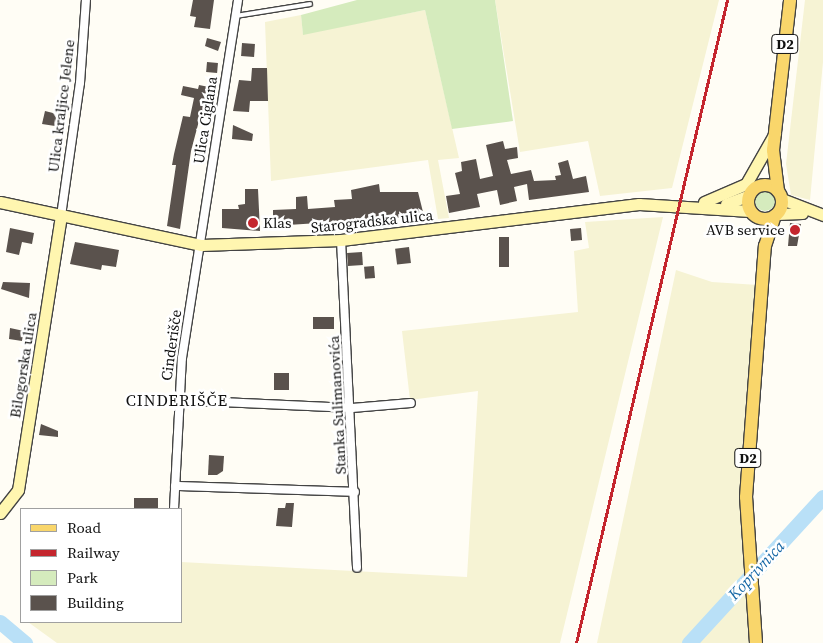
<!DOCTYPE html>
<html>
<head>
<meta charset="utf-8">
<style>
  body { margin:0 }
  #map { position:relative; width:823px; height:643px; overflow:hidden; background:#fffdf5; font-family:"Source Serif 4",serif }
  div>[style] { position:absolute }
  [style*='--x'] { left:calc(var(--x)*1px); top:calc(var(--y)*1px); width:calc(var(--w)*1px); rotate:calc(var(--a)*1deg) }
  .farmland>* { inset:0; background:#f6f3d4 }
  .green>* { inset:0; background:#d5ebbd }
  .round { border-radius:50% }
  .river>* { height:15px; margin:-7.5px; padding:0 7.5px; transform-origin:7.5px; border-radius:7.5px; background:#b9e0f7 }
  .building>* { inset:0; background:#5a524d; transform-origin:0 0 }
  .roads { filter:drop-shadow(1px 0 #444) drop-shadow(-1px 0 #444) drop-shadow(0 1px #444) drop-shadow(0 -1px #444) }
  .service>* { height:4px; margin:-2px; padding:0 2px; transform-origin:2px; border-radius:2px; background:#fff }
  .minor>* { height:8px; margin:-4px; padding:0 4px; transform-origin:4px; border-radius:4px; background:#fff }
  .secondary>* { height:11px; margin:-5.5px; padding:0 5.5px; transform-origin:5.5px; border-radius:5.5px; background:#fff6b0 }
  .primary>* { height:12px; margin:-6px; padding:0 6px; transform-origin:6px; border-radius:6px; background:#f9d66b }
  .primary>.ring { margin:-6px; padding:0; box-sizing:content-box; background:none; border:12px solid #f9d66b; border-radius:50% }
  .rail>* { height:2.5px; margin:-1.25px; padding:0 1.25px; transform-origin:1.25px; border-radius:1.25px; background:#c4262e }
  .dots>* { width:14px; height:14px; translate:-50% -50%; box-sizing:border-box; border:2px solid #fff; border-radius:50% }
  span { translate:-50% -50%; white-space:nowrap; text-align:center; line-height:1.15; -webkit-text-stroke:5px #fff; paint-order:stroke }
  .shield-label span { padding:1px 4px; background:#fff; border:1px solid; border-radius:4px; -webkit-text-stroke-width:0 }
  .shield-label { font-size:14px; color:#111; font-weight:700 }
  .street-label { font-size:15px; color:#111 }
  .poi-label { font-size:15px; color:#111 }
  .left { translate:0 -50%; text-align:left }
  .right { translate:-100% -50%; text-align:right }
  .neighbourhood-label { font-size:16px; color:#111; letter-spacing:1px }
  .water-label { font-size:16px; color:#1768a6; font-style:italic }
  .legend { position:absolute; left:20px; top:508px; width:162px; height:115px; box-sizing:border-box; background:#fff; border:1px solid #a0a0a0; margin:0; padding:6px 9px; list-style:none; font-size:15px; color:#111 }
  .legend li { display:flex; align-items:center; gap:10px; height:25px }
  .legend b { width:25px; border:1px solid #a0a0a0 }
</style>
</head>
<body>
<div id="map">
  <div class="farmland">
    <div style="clip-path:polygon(495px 0,719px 0,672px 188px,600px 196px,588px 141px,520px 152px)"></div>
    <div style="clip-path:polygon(805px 0,823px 0,823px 62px,810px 200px,791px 195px,786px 164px)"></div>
    <div style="clip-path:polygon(425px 10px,459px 158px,438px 160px,449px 218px,438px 219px,428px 160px,271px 181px,265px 22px,301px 15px,303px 34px)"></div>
    <div style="clip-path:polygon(663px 217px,560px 643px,57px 643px,28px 622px,181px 622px,181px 562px,467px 577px,478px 391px,410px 400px,402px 331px,578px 312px,574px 251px,589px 248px,585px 222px)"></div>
    <div style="clip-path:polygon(676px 270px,712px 282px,758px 285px,742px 542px,750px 643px,597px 643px)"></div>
  </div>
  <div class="green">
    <div style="clip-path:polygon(357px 0,495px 0,513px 121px,452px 129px,425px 10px,303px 35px,301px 15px)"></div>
    <div class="round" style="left:755px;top:191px;width:20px;height:20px"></div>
  </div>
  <div class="river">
    <div style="--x:0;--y:622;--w:33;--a:40"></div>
    <div style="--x:689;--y:643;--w:198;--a:-47.5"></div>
  </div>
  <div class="building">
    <div style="clip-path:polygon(193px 0,214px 0,210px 29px,194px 27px,196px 17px,190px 16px)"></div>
    <div style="clip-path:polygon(207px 38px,221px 42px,218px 51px,205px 46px)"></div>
    <div style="left:242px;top:43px;width:13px;height:13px;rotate:4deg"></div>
    <div style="left:207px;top:62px;width:11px;height:10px;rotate:5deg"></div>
    <div style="clip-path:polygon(252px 68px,267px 68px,268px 101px,250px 101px,249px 112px,233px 111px,239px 80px,251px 81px)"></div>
    <div style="clip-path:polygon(199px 85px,214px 88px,208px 119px,200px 117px,191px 151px,180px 229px,167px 226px,176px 165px,172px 165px,174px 154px,183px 116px,190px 117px,194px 98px,181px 95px,183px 86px,198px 89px)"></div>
    <div style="clip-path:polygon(45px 111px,57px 114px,55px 126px,42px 124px)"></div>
    <div style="clip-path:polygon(233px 125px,253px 134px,252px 141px,232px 139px)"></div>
    <div style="clip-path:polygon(503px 141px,505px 149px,517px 147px,518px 158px,507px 160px,511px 174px,531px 170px,534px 181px,556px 180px,555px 176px,561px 175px,558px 163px,568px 160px,573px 179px,586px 176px,589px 192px,529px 200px,527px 184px,514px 187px,517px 201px,500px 205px,497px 190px,477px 194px,480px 207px,449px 213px,446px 196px,460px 194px,455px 173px,462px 171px,461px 162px,476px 159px,480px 179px,493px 176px,486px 145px)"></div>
    <div style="clip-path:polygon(379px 184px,380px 192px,418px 192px,424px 216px,273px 226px,273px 210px,296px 209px,296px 197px,307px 196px,308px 209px,335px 207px,334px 200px,352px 199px,351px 190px)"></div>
    <div style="clip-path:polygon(245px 189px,258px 189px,260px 231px,222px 228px,222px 209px,239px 209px,238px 205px,245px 204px)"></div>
    <div style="clip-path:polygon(790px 223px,801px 224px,797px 246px,788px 246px)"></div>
    <div style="clip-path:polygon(10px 228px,34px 233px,32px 244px,22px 242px,19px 255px,6px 252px)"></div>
    <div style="left:581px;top:228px;width:12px;height:11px;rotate:85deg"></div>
    <div style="left:499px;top:237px;width:10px;height:30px"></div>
    <div style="clip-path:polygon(75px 242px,119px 250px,116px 267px,102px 265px,101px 270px,70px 264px)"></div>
    <div style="left:409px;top:247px;width:16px;height:14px;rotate:83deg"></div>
    <div style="left:362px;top:252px;width:13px;height:15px;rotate:86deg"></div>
    <div style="left:374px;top:266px;width:12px;height:10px;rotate:85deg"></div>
    <div style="clip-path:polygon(3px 282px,30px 283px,29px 298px,1px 289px)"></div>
    <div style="left:313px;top:317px;width:21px;height:12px"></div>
    <div style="clip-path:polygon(10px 328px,24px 331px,22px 341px,9px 339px)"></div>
    <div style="left:274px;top:373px;width:15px;height:17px"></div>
    <div style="clip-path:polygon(41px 424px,58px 431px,58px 437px,39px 435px)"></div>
    <div style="clip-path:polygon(209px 455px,224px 456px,223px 471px,217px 475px,208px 475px)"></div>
    <div style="left:134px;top:498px;width:24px;height:11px"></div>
    <div style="clip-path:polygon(286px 503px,294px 503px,292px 527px,276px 526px,278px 508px,285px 508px)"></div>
  </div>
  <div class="roads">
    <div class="service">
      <div style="--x:236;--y:16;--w:75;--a:-9.2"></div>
    </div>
    <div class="minor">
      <div style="--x:61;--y:216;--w:134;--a:-81.9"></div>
      <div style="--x:80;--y:83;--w:83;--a:-85.9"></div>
      <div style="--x:341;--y:240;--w:328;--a:87.2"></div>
      <div style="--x:177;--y:400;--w:175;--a:2.6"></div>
      <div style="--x:352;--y:408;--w:59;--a:-4.8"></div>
      <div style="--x:175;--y:486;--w:180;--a:1.9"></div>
      <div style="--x:174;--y:509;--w:151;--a:-87"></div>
      <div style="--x:182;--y:358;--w:362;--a:-81.1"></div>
    </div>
    <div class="secondary">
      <div style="--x:782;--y:199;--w:44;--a:21.3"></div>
      <div style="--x:0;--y:202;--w:206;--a:12.1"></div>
      <div style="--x:201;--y:245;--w:140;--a:-2"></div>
      <div style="--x:341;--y:240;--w:300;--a:-6.9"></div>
      <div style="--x:639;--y:204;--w:111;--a:3.6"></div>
      <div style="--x:704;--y:202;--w:46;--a:-23.2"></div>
      <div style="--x:746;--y:184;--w:59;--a:-60.4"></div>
      <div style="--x:726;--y:204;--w:25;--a:-21"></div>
      <div style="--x:777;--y:214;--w:25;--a:-2"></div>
      <div style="--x:0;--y:513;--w:29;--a:-52"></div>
      <div style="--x:18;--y:490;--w:277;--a:-81.1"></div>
    </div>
    <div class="primary">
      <div class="ring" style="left:748px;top:185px;width:22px;height:22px"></div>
      <div style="--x:778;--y:191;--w:41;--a:-97"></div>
      <div style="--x:773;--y:150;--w:151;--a:-83.5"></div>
      <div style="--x:756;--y:643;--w:146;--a:-93.9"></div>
      <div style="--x:746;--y:497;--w:252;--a:-85.7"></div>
      <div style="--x:765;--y:246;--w:32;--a:-72"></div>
    </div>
  </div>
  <div class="rail">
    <div style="--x:576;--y:643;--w:660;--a:-76.78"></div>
  </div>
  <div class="dots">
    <div style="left:253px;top:223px;background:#c4262e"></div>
    <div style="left:795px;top:230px;background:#c4262e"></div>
  </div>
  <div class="shield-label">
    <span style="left:785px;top:44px">D2</span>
    <span style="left:748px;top:458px">D2</span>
  </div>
  <div class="street-label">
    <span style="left:61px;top:106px;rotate:-83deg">Ulica kraljice Jelene</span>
    <span style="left:205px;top:120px;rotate:-81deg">Ulica Ciglana</span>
    <span style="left:372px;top:221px;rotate:-6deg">Starogradska ulica</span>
    <span style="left:171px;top:345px;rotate:-82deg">Cinderišče</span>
    <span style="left:23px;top:365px;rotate:-81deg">Bilogorska ulica</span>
    <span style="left:337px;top:405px;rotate:-93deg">Stanka Sulimanovića</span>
  </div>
  <div class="poi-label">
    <span class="left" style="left:263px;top:223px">Klas</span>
    <span class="right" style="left:785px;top:230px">AVB service</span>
  </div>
  <div class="neighbourhood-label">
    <span style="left:177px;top:400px">CINDERIŠČE</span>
  </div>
  <div class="water-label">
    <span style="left:756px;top:570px;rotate:-47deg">Koprivnica</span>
  </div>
  <ul class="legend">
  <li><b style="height:6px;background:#f9d66b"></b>Road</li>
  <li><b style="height:6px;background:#c4262e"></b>Railway</li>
  <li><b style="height:14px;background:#d5ebbd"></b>Park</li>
  <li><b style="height:14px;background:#5a524d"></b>Building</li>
  </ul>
</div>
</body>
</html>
